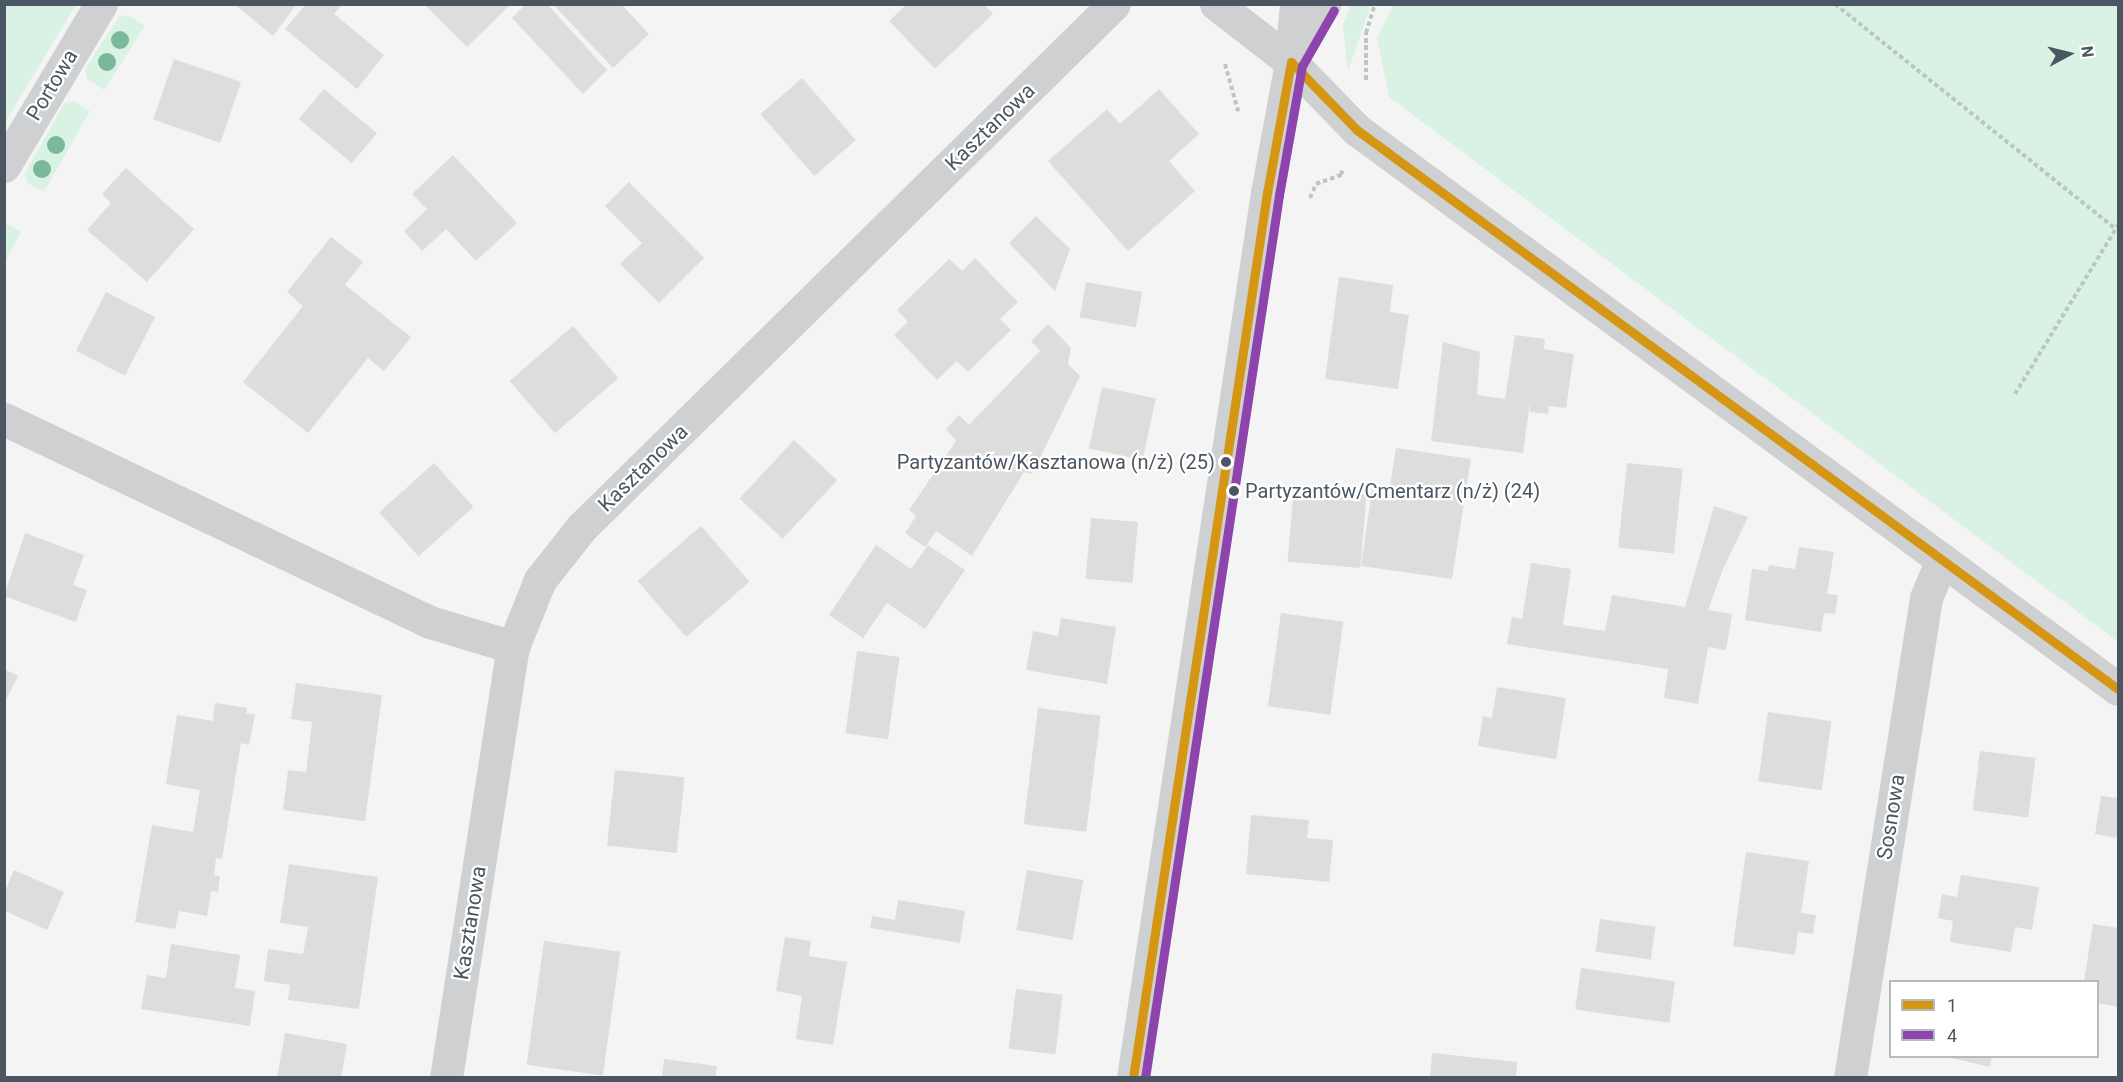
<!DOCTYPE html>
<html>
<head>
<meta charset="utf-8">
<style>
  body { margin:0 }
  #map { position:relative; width:2123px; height:1082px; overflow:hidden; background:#f4f4f4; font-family:Roboto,sans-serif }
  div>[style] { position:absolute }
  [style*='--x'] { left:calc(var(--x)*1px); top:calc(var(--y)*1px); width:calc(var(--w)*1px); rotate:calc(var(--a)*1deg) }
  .green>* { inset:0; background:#d9f2e3 }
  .building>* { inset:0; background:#ddddde; transform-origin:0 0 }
  .path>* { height:4px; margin-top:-2px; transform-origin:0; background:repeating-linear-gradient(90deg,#bcc7c4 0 4.5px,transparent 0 7.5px) }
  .street>* { height:33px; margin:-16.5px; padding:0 16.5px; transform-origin:16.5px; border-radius:16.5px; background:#ced0d2 }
  .bus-1>* { height:9px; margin:-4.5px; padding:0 4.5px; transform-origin:4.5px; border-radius:4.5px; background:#d49613 }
  .bus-2>* { height:9px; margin:-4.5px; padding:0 4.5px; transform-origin:4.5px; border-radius:4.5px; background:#8e44ad }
  .trees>* { width:18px; height:18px; margin:-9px; border-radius:50%; background:#7ab899 }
  .dots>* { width:16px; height:16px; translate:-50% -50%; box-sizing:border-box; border:3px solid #fff; border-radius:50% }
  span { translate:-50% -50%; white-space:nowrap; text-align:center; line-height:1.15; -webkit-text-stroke:4.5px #fff; paint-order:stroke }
  .bus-label { font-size:20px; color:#4a5661 }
  .right { translate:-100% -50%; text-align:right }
  .left { translate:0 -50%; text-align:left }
  .street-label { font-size:21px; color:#4a5661 }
  .frame { position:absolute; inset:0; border:6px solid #4a5661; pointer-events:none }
  .legend { position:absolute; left:1889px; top:980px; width:210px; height:78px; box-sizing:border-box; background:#fff; border:2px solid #b7bbc0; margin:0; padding:8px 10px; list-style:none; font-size:18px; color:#4a5661 }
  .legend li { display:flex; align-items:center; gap:12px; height:30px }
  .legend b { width:30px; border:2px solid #b7bbc0 }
  .north { position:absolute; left:2039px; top:24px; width:60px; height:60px; -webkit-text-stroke:4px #fff; paint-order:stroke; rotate:83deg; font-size:16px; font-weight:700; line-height:24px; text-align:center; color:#4a5661 }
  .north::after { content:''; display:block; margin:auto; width:21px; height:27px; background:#4a5661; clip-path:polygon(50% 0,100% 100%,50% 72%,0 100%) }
</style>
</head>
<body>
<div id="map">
  <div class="green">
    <div style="clip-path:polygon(5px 4px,76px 5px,5px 122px,4px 5px)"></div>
    <div style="clip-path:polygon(1350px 5px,1371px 5px,1348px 71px,1343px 26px)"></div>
    <div style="clip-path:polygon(1393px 5px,2118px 5px,2118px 642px,1389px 97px,1377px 38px)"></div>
    <div style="clip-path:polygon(128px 15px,145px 26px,104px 90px,87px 79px,85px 69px,119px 17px)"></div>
    <div style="clip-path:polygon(74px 101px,90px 111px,44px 192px,27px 183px,25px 173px,64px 104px)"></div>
    <div style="clip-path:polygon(5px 223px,21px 232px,5px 262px)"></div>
  </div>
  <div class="building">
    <div style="clip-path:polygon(234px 4px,297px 4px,273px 36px)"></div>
    <div style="clip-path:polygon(306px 4px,342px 4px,334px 14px,384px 55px,357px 89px,285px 29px)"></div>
    <div style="clip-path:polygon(424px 4px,511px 4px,467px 47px)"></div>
    <div style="clip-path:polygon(526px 4px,547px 4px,607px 70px,583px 94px,512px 18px)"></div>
    <div style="clip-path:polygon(553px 4px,621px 4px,649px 34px,613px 68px)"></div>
    <div style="clip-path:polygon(907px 4px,984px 4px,993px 14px,935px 69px,889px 21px)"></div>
    <div style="left:174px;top:59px;width:71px;height:64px;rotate:19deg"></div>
    <div style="left:802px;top:78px;width:82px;height:55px;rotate:49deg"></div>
    <div style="left:324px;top:89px;width:69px;height:39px;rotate:40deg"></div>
    <div style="clip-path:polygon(1159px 89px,1199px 134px,1169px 161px,1195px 191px,1128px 251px,1048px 161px,1107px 109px,1120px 124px)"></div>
    <div style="clip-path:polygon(453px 155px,517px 223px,476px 261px,446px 229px,422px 251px,404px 231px,427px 209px,412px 194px)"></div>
    <div style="clip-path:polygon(126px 168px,194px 229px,147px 282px,87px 230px,111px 203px,102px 194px)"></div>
    <div style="clip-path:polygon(629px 182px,704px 258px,659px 303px,620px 264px,642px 243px,605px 206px)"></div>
    <div style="clip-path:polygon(1036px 216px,1070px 249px,1055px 291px,1009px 243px)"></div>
    <div style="clip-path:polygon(331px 237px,363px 262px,345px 285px,411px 337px,384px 371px,368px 358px,308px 433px,243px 382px,303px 306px,287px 292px)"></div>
    <div style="clip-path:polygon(975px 258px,1018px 302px,1000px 319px,1011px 330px,968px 372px,957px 361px,937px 380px,894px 335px,908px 322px,897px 310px,949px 259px,962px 271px)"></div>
    <div style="clip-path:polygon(1339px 277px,1393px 285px,1390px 312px,1409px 315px,1398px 389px,1325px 379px)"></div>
    <div style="left:1086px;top:282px;width:57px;height:36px;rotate:10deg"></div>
    <div style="left:106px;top:292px;width:55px;height:66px;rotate:27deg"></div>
    <div style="clip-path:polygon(1048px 324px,1071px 348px,1068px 364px,1080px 376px,1032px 474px,1024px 472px,972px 556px,936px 531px,925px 547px,905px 533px,916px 516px,909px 510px,956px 441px,946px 429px,959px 415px,969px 425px,1040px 351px,1031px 341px)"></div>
    <div style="left:573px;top:326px;width:69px;height:84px;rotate:49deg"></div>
    <div style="clip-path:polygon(1515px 335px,1545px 339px,1544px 349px,1574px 354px,1566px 408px,1549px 406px,1548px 414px,1530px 412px,1530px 402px,1523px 453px,1431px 441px,1443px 342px,1480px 352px,1477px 395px,1505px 399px)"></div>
    <div style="left:1102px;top:387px;width:55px;height:63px;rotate:12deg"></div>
    <div style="left:794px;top:440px;width:59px;height:80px;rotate:43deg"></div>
    <div style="clip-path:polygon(1396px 448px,1471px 459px,1452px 579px,1361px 566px,1372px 490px,1389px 493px)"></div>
    <div style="left:434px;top:463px;width:59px;height:74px;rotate:48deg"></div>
    <div style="left:1627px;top:463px;width:56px;height:85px;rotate:6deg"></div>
    <div style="left:1294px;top:487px;width:73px;height:75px;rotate:5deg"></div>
    <div style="clip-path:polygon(1714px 506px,1748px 517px,1723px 569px,1708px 610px,1732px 614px,1726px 650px,1708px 647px,1698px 704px,1664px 698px,1668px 669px,1507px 644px,1512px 617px,1522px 619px,1531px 563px,1571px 569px,1563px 625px,1605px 631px,1612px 595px,1685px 607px)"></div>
    <div style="left:1091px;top:518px;width:47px;height:61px;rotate:5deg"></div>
    <div style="left:701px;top:526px;width:74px;height:84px;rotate:49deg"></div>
    <div style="clip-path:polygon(25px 533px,84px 555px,73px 585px,87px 590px,76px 622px,4px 596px)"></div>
    <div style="clip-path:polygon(876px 545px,911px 569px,928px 545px,965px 570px,925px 629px,887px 603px,863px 638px,829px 615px)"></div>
    <div style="clip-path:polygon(1799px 547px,1834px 552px,1827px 594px,1838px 595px,1835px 614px,1824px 613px,1821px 632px,1745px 620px,1752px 569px,1768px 571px,1769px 565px,1795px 569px)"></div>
    <div style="left:1281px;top:613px;width:63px;height:94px;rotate:8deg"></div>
    <div style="clip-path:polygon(1061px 618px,1116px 627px,1107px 684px,1026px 670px,1033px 631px,1058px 636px)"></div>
    <div style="left:857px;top:651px;width:43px;height:83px;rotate:8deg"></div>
    <div style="clip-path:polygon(4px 669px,18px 676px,4px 704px)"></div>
    <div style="clip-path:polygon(296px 683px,382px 695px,365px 821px,283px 810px,288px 770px,306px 772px,312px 722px,291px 719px)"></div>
    <div style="clip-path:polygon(1497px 687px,1566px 698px,1556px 759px,1478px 746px,1483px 716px,1492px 718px)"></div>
    <div style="clip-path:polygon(215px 703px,247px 708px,246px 713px,255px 714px,249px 745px,241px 743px,222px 859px,216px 858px,214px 875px,220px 876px,218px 892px,211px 891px,207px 916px,179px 911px,175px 929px,135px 922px,152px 825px,193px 832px,200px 790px,166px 784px,177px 715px,213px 721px)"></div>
    <div style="left:1038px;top:708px;width:63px;height:117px;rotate:7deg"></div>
    <div style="left:1768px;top:712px;width:64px;height:70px;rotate:8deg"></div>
    <div style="left:1980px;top:751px;width:56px;height:60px;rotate:7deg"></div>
    <div style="left:615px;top:770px;width:70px;height:76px;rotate:6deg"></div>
    <div style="clip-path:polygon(2101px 796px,2118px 798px,2118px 838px,2095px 834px)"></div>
    <div style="clip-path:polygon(1251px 815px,1309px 820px,1307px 838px,1333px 840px,1329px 882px,1246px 874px)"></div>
    <div style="clip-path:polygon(1746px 852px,1809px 861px,1801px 913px,1816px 915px,1813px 934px,1798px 932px,1795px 955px,1733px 946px)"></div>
    <div style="clip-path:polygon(289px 864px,378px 877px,359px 1009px,288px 1000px,290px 985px,264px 981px,268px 949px,303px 954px,308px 927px,280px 923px)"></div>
    <div style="clip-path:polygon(14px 870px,64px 892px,47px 930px,5px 911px,5px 891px)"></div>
    <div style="left:1027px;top:870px;width:57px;height:61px;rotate:10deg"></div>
    <div style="clip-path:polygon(1961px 875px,2039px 887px,2032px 930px,2015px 927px,2011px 952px,1950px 942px,1953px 921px,1938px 918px,1942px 894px,1957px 897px)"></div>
    <div style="clip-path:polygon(898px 900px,965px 911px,960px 943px,870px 928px,872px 916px,895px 920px)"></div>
    <div style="left:1600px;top:919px;width:56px;height:33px;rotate:8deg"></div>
    <div style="clip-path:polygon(2093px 924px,2118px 928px,2118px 1007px,2098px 1003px,2098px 982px,2084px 982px)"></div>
    <div style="clip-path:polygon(785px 937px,811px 941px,809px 956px,847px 962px,833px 1045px,796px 1039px,802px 996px,776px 991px)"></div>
    <div style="left:544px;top:941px;width:77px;height:125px;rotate:8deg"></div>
    <div style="clip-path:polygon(171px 944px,240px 955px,235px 988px,255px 991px,250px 1026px,141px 1009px,147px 975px,166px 978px)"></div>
    <div style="left:1581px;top:968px;width:95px;height:42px;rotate:8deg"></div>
    <div style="left:1016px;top:989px;width:47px;height:60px;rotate:7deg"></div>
    <div style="clip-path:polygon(285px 1033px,347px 1044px,341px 1078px,277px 1078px)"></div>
    <div style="clip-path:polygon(1432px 1053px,1517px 1062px,1516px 1078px,1430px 1078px)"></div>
    <div style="clip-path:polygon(1943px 1056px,1992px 1056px,1990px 1067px)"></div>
    <div style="clip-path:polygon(664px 1059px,717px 1066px,715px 1078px,662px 1078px)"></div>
  </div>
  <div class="path">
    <div style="--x:1835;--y:4;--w:360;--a:38.7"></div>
    <div style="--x:1225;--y:64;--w:49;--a:74.5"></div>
    <div style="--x:1366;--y:80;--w:47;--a:-90"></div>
    <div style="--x:1366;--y:33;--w:30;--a:-73"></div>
    <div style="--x:1310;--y:198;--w:15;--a:-67"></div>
    <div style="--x:1316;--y:184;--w:27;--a:-20"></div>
    <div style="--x:1341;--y:175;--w:7;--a:-74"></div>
    <div style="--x:2015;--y:394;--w:198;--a:-58.6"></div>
  </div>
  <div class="street">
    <div style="--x:1216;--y:4;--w:95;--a:37.7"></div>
    <div style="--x:1291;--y:62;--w:95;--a:45.9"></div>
    <div style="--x:1357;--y:130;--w:944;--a:36.3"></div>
    <div style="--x:1296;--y:52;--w:56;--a:-59.7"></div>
    <div style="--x:4;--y:166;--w:189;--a:-59.1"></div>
    <div style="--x:4;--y:419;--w:472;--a:25.5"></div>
    <div style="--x:430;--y:622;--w:87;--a:16.8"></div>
    <div style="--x:446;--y:1078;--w:436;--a:-81.2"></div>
    <div style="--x:513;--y:647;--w:72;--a:-68.1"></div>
    <div style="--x:540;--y:580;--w:66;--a:-51.7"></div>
    <div style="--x:581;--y:528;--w:747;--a:-44.51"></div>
    <div style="--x:1133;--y:1078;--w:895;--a:-81.39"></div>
    <div style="--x:1267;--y:193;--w:133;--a:-79.6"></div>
    <div style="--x:1291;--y:62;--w:58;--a:-85.1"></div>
    <div style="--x:1850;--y:1078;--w:486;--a:-81"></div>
    <div style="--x:1926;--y:598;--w:42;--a:-67.7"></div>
  </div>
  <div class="bus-1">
    <div style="--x:1291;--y:62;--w:95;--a:45.9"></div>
    <div style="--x:1357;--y:130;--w:944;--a:36.3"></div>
    <div style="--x:1133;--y:1078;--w:895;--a:-81.39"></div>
    <div style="--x:1267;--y:193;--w:133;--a:-79.6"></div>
  </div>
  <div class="bus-2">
    <div style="--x:1145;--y:1078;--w:893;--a:-81.37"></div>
    <div style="--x:1279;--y:195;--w:131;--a:-79.9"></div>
    <div style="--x:1302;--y:66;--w:64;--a:-60.3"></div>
  </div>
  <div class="trees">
    <div style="left:120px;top:40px"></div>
    <div style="left:107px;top:62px"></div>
    <div style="left:56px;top:145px"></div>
    <div style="left:42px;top:169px"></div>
  </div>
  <div class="dots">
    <div style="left:1226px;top:462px;background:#4a5661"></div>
    <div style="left:1234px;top:491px;background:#4a5661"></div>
  </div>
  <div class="bus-label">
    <span class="right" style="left:1215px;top:462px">Partyzantów/Kasztanowa (n/ż) (25)</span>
    <span class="left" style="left:1245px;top:491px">Partyzantów/Cmentarz (n/ż) (24)</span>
  </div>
  <div class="street-label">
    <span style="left:52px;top:85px;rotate:-59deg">Portowa</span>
    <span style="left:990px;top:127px;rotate:-44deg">Kasztanowa</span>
    <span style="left:643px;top:468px;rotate:-44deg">Kasztanowa</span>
    <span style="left:1891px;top:817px;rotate:-81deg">Sosnowa</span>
    <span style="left:470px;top:923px;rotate:-81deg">Kasztanowa</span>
  </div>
  <div class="frame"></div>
  <ul class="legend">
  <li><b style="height:8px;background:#d49613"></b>1</li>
  <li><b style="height:8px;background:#8e44ad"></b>4</li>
  </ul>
  <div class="north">N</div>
</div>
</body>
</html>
